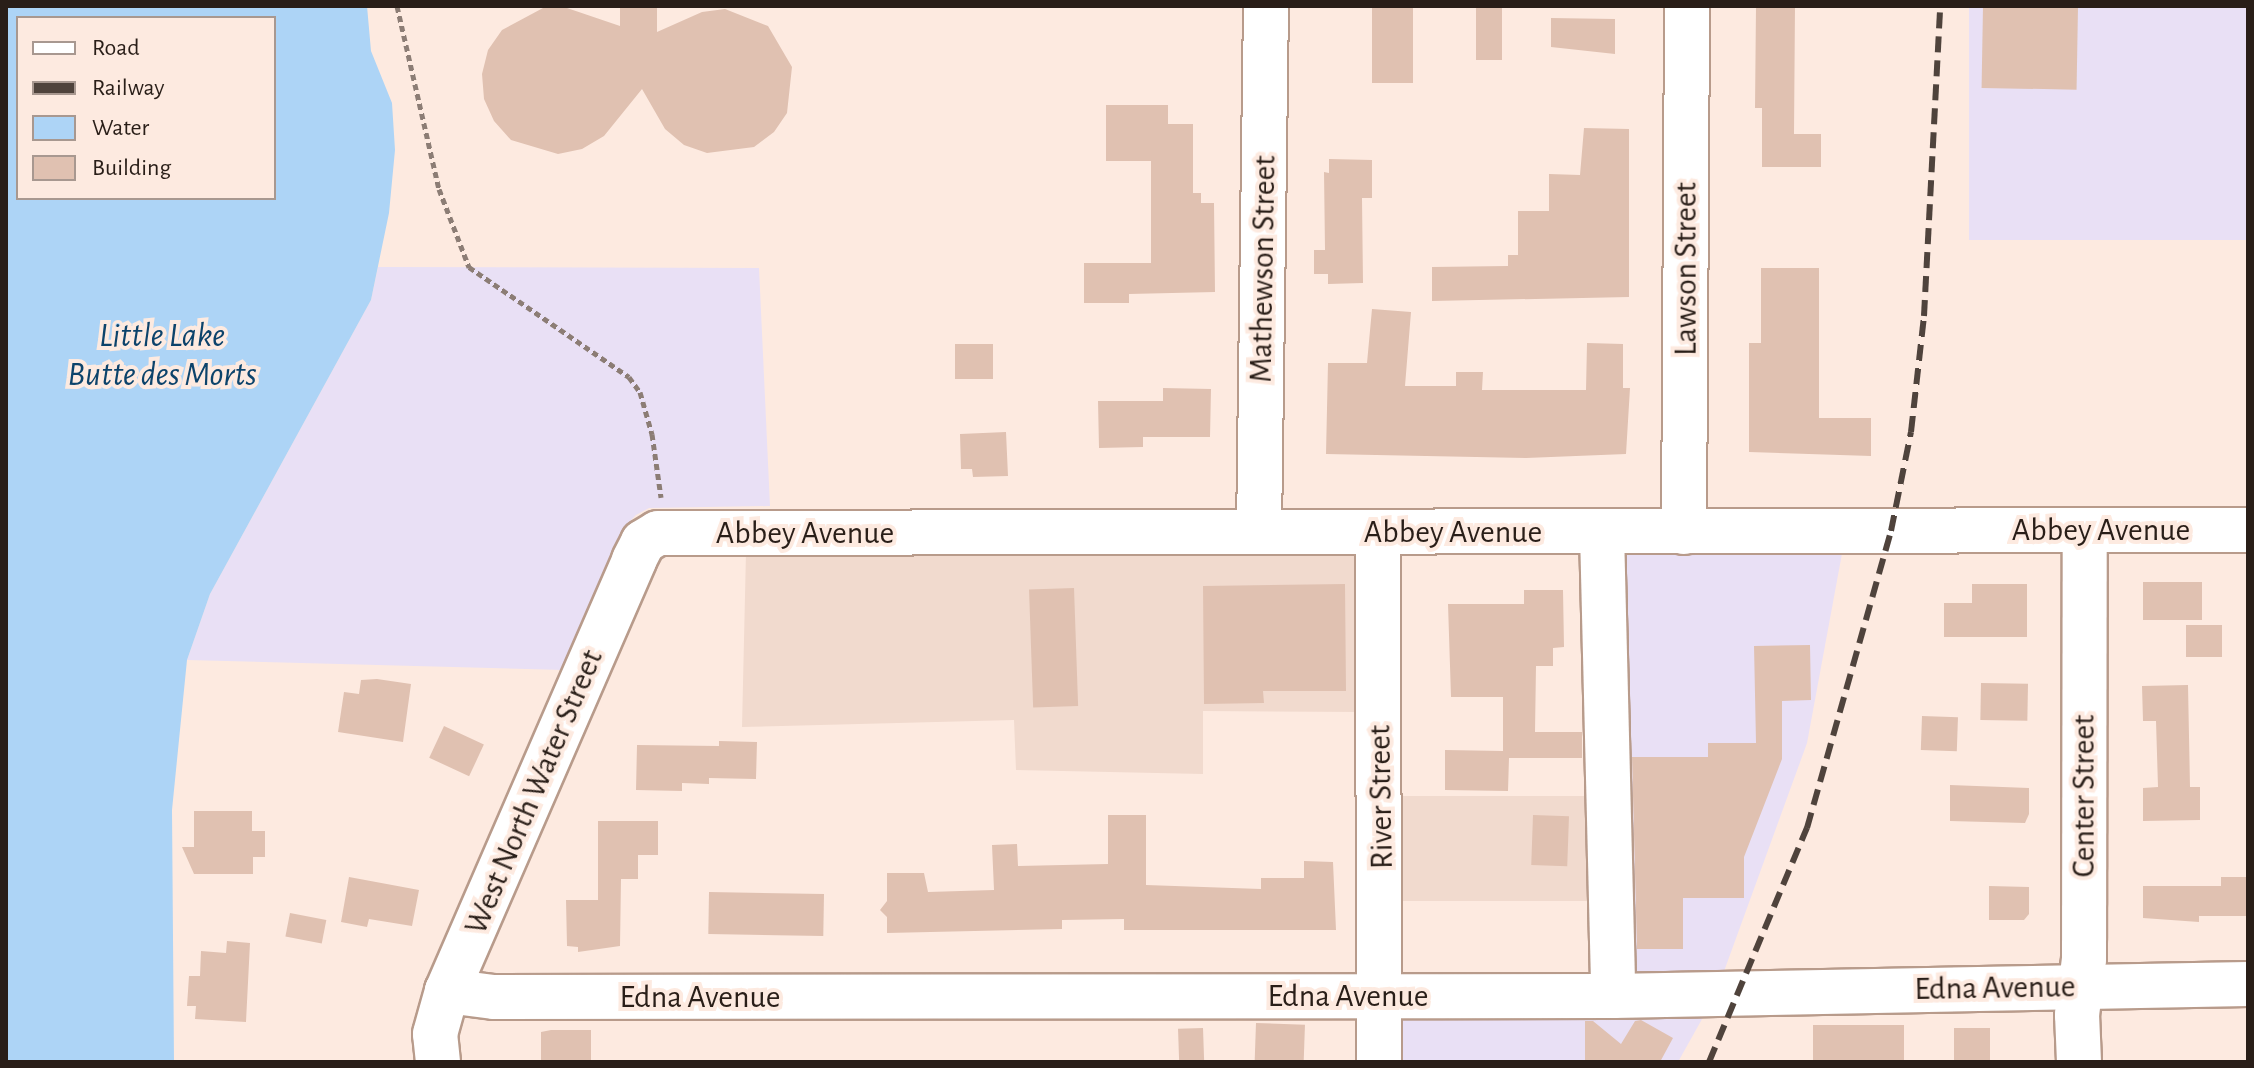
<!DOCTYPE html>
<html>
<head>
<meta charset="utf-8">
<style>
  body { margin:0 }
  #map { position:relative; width:2254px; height:1068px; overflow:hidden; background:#fdeae0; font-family:"Alegreya Sans",sans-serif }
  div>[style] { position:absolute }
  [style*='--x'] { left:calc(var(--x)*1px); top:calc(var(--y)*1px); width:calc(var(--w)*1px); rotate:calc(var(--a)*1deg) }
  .built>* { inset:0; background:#f1dace; transform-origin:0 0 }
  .industrial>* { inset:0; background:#e9e0f5; transform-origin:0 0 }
  .water>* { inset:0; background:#add4f6 }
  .building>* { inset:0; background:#e0c1b1; transform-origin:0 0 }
  .path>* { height:5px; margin-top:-2.5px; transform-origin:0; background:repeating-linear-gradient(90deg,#8c7d75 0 6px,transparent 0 10px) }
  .roads { filter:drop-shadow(2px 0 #b89b8b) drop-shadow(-2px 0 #b89b8b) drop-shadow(0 2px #b89b8b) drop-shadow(0 -2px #b89b8b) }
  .minor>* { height:44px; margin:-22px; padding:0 22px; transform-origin:22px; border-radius:22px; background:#fff }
  .rail>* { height:6px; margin-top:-3px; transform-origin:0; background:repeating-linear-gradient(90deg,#4f433c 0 16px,transparent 0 24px) }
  span { translate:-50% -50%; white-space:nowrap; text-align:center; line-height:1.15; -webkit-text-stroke:8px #fdeae0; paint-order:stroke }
  .street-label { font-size:32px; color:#291e18 }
  .water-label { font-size:34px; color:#0c436b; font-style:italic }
  .frame { position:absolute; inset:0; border:8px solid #291e18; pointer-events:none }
  .legend { position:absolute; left:16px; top:16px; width:260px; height:184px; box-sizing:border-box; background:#fdeae0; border:2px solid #a89890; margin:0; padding:10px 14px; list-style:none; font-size:24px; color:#291e18 }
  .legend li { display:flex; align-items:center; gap:16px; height:40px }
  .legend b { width:40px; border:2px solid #a89890 }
</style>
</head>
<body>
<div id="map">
  <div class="built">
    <div style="clip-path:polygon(1360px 551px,1362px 712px,1203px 711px,1203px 774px,1016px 770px,1014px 720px,742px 727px,746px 552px)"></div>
    <div style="left:1396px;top:796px;width:203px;height:105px"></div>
  </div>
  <div class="industrial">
    <div style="left:1969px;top:6px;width:279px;height:234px"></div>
    <div style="clip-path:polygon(378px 267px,759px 268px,770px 506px,649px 508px,636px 515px,629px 522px,563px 670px,187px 660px,210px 594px,371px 300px)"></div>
    <div style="clip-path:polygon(1615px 547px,1843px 548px,1807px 743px,1723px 974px,1612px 976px)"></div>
    <div style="clip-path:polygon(1711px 1003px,1678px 1062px,1400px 1062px,1400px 1020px,1406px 1011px)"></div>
  </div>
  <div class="water">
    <div style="clip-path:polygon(evenodd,6px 6px,367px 6px,371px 51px,392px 103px,395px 150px,389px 213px,371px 300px,210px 594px,187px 660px,172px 810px,174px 1062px,6px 1062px,6px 6px,18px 18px,274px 18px,274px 198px,18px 198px,18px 18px)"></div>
  </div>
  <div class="building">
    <div style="clip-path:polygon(620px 6px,657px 6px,657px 32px,702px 12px,725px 9px,768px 26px,792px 67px,787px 113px,774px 132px,754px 147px,707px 153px,684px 145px,665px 129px,642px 89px,604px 136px,582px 149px,558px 154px,511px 140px,494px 121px,484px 99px,482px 74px,488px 50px,502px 30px,543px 8px,567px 8px,620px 26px)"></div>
    <div style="left:1372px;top:6px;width:41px;height:77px"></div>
    <div style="left:1476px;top:6px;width:26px;height:54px"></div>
    <div style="clip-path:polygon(1756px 6px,1795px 6px,1794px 134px,1821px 134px,1821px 167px,1762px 167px,1762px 108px,1755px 108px)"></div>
    <div style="left:1983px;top:6px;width:95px;height:82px;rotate:1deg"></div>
    <div style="clip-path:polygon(1551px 18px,1615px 19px,1615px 54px,1551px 47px)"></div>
    <div style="clip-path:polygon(1106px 105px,1168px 105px,1168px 124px,1193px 124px,1193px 193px,1201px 193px,1201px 203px,1214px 203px,1215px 292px,1129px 294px,1129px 303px,1084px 303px,1084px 263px,1151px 263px,1151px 161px,1106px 161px)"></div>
    <div style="clip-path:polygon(1584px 128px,1629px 129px,1629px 297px,1432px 301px,1432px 267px,1508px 266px,1508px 255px,1518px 255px,1518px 211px,1549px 211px,1549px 174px,1580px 175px)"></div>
    <div style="clip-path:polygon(1329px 159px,1372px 160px,1372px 198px,1362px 198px,1363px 283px,1328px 284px,1328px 274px,1314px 274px,1314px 250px,1325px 250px,1324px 172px,1329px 173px)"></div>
    <div style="clip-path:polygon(1761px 268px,1819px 268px,1819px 418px,1871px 418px,1871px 456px,1749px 452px,1749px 343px,1761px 343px)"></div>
    <div style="clip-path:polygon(1372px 309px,1411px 312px,1405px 386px,1456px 386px,1456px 372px,1483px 372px,1482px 390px,1586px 390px,1587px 343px,1623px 344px,1623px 388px,1630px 388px,1626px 454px,1526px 458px,1326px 454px,1328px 363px,1367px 363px)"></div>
    <div style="left:955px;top:344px;width:38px;height:35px"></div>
    <div style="clip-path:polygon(1163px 388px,1211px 389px,1210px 437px,1143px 437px,1143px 447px,1099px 448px,1098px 401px,1163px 401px)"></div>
    <div style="clip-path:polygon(1006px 432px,1008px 476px,973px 477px,972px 469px,961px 469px,960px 434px)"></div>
    <div style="left:2143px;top:582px;width:59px;height:38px"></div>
    <div style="clip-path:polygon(1345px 584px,1346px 691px,1263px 691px,1264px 703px,1204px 704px,1203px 586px)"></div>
    <div style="clip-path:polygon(1972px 584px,2027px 584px,2027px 637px,1944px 637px,1944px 603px,1972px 603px)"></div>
    <div style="left:1074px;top:588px;width:118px;height:45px;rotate:88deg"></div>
    <div style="clip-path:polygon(1524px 590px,1563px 590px,1564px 647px,1553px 648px,1553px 666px,1536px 666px,1535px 732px,1582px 732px,1582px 758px,1509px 758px,1508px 791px,1445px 790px,1445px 750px,1503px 751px,1503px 697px,1451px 697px,1448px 604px,1524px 604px)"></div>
    <div style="left:2222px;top:625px;width:32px;height:36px;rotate:90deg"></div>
    <div style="clip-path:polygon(1810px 645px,1811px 700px,1782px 701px,1782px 759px,1744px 857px,1744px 898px,1683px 898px,1683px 949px,1637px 949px,1632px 757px,1708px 757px,1708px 743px,1756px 743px,1754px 646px)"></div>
    <div style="clip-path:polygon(377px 679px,411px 684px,403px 742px,338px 732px,344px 692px,359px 694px,361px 680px)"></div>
    <div style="left:1981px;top:683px;width:47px;height:37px;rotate:1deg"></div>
    <div style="clip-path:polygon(2188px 685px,2190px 787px,2200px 787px,2200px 820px,2143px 821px,2143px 788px,2158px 787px,2156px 721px,2143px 721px,2142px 686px)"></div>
    <div style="left:1922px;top:716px;width:36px;height:34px;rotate:2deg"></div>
    <div style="left:444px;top:726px;width:44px;height:35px;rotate:25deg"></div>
    <div style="clip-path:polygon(719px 741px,757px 742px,756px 779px,709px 778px,709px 784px,682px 783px,682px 791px,636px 790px,637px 745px,719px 746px)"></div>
    <div style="clip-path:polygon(1950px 785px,2029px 788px,2029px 814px,2025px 823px,1950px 821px)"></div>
    <div style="clip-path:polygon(194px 811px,252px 811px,252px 831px,265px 831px,265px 857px,253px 857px,253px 874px,194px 874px,182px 847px,194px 847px)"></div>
    <div style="clip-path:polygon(1108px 815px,1146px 815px,1146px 885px,1261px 889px,1261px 878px,1304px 878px,1304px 861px,1333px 862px,1336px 930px,1124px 930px,1124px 919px,1062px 920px,1062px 929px,887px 933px,887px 917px,880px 910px,887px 901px,887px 873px,924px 873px,928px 892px,994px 890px,992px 845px,1017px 844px,1018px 866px,1108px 864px)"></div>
    <div style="left:1533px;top:815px;width:36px;height:50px;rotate:2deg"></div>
    <div style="clip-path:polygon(598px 821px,658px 821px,658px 855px,638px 855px,638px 879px,621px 879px,620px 946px,578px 952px,578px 947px,567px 946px,566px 900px,598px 900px)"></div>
    <div style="clip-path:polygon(349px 877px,419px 890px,412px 926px,369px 919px,367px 927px,341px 922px)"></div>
    <div style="clip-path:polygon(2221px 877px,2248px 877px,2248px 916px,2199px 916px,2199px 922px,2143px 918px,2143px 886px,2221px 886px)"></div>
    <div style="clip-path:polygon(1989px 886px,2029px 887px,2029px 914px,2024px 920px,1989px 920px)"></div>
    <div style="left:824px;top:894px;width:42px;height:115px;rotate:91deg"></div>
    <div style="left:290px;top:913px;width:37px;height:24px;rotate:11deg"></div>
    <div style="clip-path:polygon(227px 941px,250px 943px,246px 1022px,195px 1019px,196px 1006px,187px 1006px,189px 976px,200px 976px,201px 951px,226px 953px)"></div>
    <div style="clip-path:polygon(1641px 1020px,1673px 1038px,1660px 1062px,1585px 1062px,1585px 1021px,1593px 1021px,1621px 1044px,1635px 1021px)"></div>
    <div style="left:1256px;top:1023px;width:49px;height:38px;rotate:2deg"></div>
    <div style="left:1813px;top:1025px;width:91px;height:37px"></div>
    <div style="left:1203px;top:1028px;width:34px;height:25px;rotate:88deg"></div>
    <div style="left:1954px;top:1028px;width:36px;height:34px"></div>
    <div style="clip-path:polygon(551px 1030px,591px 1030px,591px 1062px,541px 1062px,541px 1032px)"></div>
  </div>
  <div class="path">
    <div style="--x:397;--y:6;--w:188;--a:77.1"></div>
    <div style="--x:439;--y:189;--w:84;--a:69"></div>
    <div style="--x:469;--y:267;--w:194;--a:34.5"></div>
    <div style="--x:629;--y:377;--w:19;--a:54"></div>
    <div style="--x:640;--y:392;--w:44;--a:74.1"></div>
    <div style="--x:652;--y:434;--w:64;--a:81.9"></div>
  </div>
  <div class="roads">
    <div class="minor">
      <div style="--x:1259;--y:532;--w:526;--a:-89.24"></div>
      <div style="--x:1378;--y:532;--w:530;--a:89.89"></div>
      <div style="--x:1602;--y:532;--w:464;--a:88.6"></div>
      <div style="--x:1684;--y:532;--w:526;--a:-89.67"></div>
      <div style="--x:447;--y:991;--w:47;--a:7.3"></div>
      <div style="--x:494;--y:997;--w:1119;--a:-0.05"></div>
      <div style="--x:1613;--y:996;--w:635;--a:-1.08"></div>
      <div style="--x:438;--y:1062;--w:28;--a:-96"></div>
      <div style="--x:435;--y:1034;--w:45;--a:-74.4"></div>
      <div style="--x:447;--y:991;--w:470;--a:-66.5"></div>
      <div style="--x:634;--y:560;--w:20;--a:-63"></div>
      <div style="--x:643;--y:542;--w:17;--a:-31"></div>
      <div style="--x:658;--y:533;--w:1590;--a:-0.11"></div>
      <div style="--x:2079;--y:1062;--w:47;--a:-92.4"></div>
      <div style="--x:2077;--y:1015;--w:56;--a:-82.9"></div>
      <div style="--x:2084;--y:959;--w:429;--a:-89.9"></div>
    </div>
  </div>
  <div class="rail">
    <div style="--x:1709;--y:1062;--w:254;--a:-67.3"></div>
    <div style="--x:1807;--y:828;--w:309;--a:-74.2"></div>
    <div style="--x:1891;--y:531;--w:101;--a:-78.6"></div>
    <div style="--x:1911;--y:432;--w:117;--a:-83.6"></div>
    <div style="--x:1924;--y:316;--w:310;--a:-87"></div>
  </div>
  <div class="street-label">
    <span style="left:1263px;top:269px;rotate:-89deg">Mathewson Street</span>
    <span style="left:1686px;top:269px;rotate:-90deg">Lawson Street</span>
    <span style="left:2101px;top:530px">Abbey Avenue</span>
    <span style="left:1453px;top:532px">Abbey Avenue</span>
    <span style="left:805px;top:533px">Abbey Avenue</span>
    <span style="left:534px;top:792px;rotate:-67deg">West North Water Street</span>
    <span style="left:2084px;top:796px;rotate:-90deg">Center Street</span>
    <span style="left:1381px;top:797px;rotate:-91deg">River Street</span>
    <span style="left:1995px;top:988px;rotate:-1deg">Edna Avenue</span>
    <span style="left:1348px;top:996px">Edna Avenue</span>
    <span style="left:700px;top:997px">Edna Avenue</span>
  </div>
  <div class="water-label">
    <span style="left:162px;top:356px">Little Lake<br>Butte des Morts</span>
  </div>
  <div class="frame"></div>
  <ul class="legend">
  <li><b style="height:10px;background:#fff"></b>Road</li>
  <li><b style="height:10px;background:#4f433c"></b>Railway</li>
  <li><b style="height:22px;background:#add4f6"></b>Water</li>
  <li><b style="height:22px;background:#e0c1b1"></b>Building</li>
  </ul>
</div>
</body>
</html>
